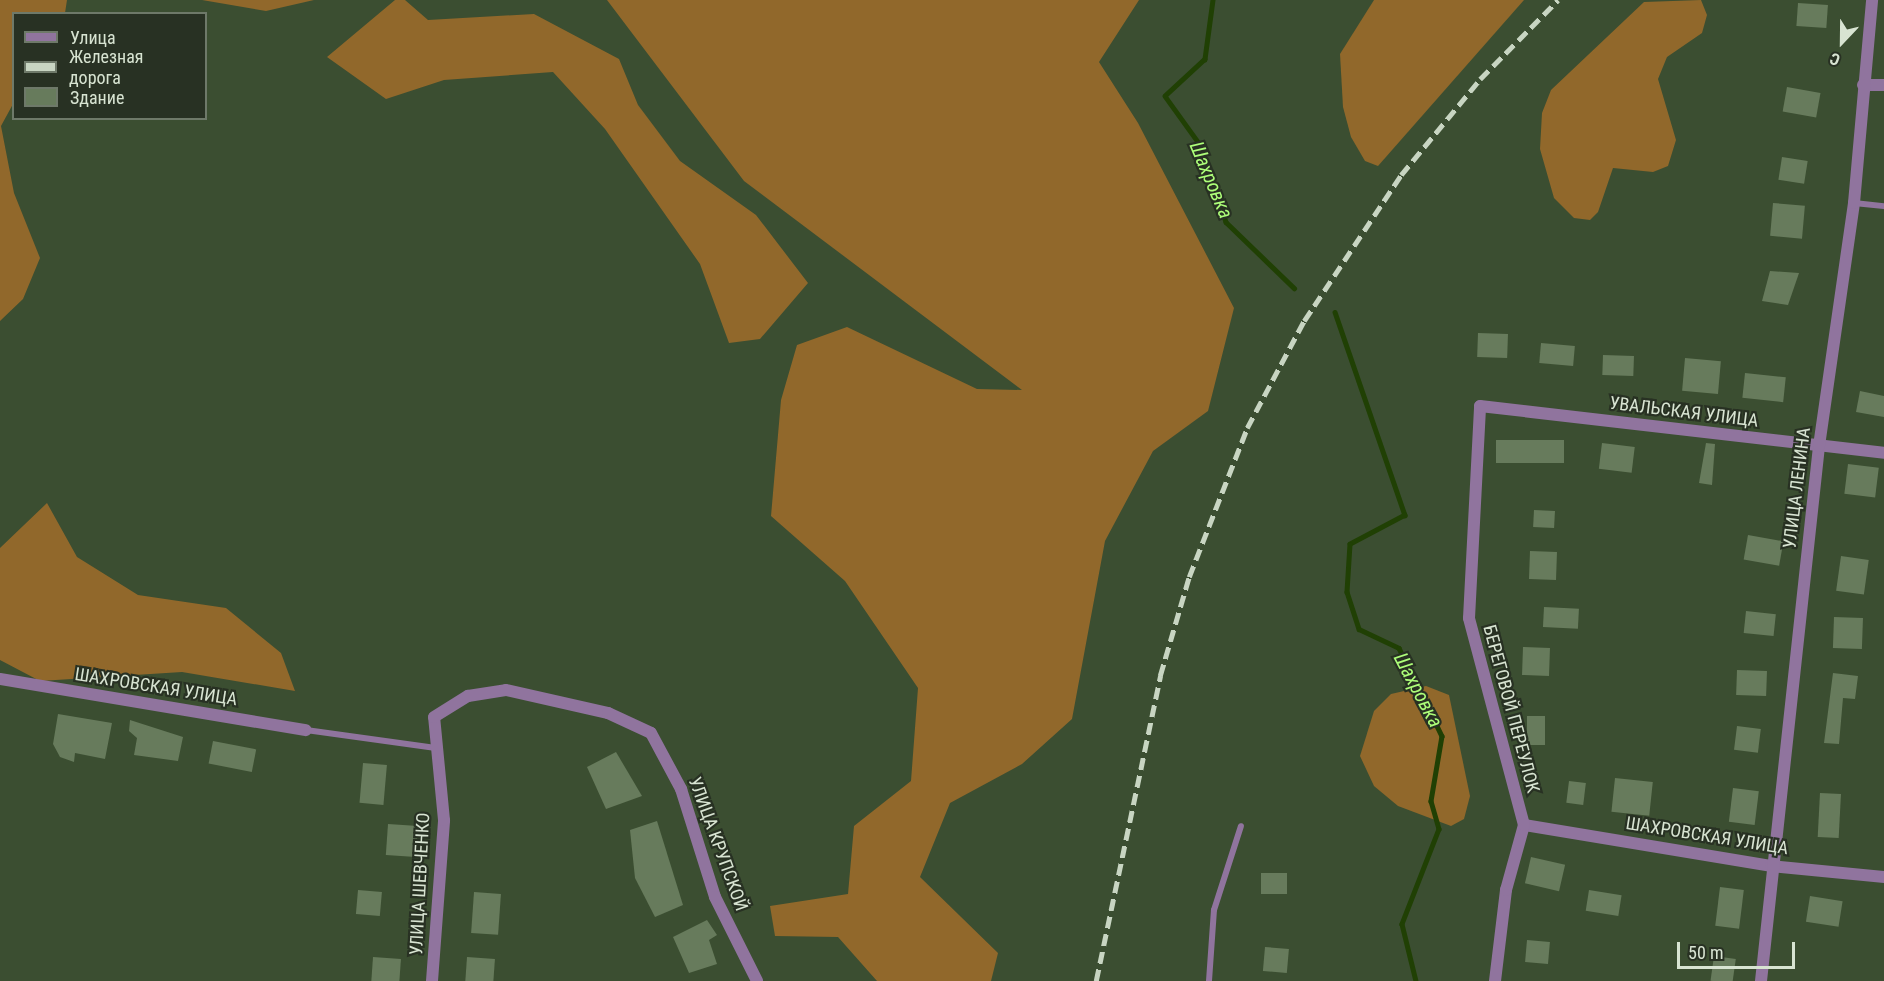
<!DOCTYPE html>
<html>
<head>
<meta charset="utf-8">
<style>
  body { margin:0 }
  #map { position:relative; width:1884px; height:981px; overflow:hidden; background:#3b4e31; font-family:"Roboto Condensed",sans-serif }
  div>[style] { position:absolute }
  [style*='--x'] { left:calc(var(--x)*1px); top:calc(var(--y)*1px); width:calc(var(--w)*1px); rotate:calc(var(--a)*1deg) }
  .forest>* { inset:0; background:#91682b }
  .stream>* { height:4.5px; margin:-2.25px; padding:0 2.25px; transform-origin:2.25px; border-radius:2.25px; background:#204004 }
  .building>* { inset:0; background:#677b5c; transform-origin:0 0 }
  .service>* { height:6px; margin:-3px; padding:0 3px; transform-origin:3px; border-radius:3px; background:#90749e }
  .minor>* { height:12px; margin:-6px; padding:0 6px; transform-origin:6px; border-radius:6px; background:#90749e }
  .rail>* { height:4.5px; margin-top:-2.25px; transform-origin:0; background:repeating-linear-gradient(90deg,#c8d5c2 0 12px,transparent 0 18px) }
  span { translate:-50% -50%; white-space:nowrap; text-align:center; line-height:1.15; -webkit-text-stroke:4.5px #283123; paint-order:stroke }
  .street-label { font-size:18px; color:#d8e4d2 }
  .water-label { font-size:20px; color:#adfe79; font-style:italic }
  .legend { position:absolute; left:12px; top:12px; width:195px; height:108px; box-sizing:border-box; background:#283123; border:2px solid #6e7969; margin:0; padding:8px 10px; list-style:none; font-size:18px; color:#d8e4d2 }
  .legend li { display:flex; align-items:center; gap:12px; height:30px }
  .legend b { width:30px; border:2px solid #6e7969 }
  .north { position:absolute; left:1812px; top:12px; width:60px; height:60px; -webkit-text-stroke:4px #283123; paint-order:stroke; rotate:202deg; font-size:16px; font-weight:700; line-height:24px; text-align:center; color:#d8e4d2 }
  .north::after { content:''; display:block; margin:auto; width:21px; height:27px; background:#d8e4d2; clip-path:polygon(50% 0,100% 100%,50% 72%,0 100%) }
  .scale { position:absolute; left:1677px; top:942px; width:118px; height:27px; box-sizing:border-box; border:3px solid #d8e4d2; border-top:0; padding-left:8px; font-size:18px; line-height:21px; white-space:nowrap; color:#d8e4d2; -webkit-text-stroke:4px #283123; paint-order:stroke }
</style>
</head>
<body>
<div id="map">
  <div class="forest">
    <div style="clip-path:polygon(0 0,67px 0,65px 13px,14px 14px,13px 104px,1px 126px,14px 193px,40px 258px,23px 299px,0 321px)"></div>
    <div style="clip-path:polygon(202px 0,314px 0,266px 11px)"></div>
    <div style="clip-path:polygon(395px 0,405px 0,428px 20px,534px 14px,619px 59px,638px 105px,680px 161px,756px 215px,808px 283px,760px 339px,729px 343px,700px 264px,605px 129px,553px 72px,444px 80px,386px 99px,327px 57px)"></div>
    <div style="clip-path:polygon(607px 0,1139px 0,1099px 62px,1138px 123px,1234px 308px,1208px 411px,1153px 451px,1105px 541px,1072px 719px,1022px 764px,950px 803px,920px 877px,998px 953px,991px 981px,877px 981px,838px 937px,775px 936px,770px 906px,848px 894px,854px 826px,911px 781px,918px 688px,845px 581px,771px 516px,781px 400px,797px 345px,847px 327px,977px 389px,1022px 390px,744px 181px)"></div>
    <div style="clip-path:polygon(1374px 0,1524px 0,1378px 166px,1365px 161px,1351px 137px,1343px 107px,1340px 54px)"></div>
    <div style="clip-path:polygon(1701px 0,1707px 15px,1702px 33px,1667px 57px,1658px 79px,1676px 140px,1668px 166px,1653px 172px,1613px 168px,1598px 212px,1590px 220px,1574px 218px,1554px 198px,1540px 149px,1542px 113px,1551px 90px,1644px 2px)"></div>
    <div style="clip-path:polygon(47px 503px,77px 557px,138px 595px,226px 608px,281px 653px,295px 691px,182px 672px,40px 681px,0 660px,0 548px)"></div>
    <div style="clip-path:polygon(1426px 686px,1449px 695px,1470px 796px,1464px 819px,1451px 826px,1398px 806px,1374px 786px,1360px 756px,1374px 711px,1391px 694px)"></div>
  </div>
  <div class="stream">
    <div style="--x:1213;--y:0;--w:60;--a:97.7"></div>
    <div style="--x:1205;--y:59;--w:54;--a:137.2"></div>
    <div style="--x:1165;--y:96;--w:62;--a:54.2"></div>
    <div style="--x:1201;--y:146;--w:80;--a:71.8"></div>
    <div style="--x:1226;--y:222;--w:95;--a:44.1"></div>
    <div style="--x:1335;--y:312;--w:215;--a:71"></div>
    <div style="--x:1405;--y:515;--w:62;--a:152.2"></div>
    <div style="--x:1350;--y:544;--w:48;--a:93.6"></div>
    <div style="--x:1347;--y:592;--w:39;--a:72"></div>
    <div style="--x:1359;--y:629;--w:44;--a:25.4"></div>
    <div style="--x:1399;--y:648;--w:98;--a:64"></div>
    <div style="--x:1442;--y:736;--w:66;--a:99.6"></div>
    <div style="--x:1431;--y:801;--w:29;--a:74"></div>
    <div style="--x:1439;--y:829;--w:102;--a:111.3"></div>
    <div style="--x:1402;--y:924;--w:59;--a:76.2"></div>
  </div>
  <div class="building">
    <div style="left:1798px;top:3px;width:30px;height:23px;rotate:4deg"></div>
    <div style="left:1787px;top:87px;width:34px;height:25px;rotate:10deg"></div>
    <div style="left:1782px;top:157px;width:26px;height:23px;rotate:9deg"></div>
    <div style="left:1773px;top:203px;width:32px;height:33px;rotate:5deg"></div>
    <div style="clip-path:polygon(1770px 271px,1799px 273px,1788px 305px,1762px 301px)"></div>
    <div style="left:1478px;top:333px;width:30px;height:24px;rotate:2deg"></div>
    <div style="left:1541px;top:343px;width:34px;height:20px;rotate:5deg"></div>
    <div style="left:1603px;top:355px;width:31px;height:20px;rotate:2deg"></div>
    <div style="left:1685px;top:358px;width:36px;height:33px;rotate:5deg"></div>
    <div style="left:1745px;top:373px;width:41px;height:25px;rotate:6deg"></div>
    <div style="clip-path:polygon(1860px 391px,1884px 396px,1884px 417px,1856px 412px)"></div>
    <div style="left:1564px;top:440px;width:23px;height:68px;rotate:90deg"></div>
    <div style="left:1602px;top:443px;width:33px;height:26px;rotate:7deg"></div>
    <div style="clip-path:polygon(1706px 443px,1715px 444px,1712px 485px,1699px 483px)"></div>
    <div style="left:1848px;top:464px;width:31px;height:30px;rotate:7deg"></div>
    <div style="left:1534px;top:510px;width:21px;height:17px;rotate:3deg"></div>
    <div style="left:1748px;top:535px;width:36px;height:25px;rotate:10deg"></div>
    <div style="left:1530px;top:551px;width:27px;height:28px;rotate:2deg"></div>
    <div style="left:1841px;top:556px;width:28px;height:35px;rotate:8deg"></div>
    <div style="left:1544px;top:607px;width:35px;height:20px;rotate:3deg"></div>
    <div style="left:1746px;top:611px;width:30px;height:22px;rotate:6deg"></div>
    <div style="left:1834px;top:617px;width:29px;height:31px;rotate:2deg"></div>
    <div style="left:1523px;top:647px;width:27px;height:28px;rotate:2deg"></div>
    <div style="left:1737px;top:670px;width:30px;height:25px;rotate:2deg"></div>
    <div style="clip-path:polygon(1833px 673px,1858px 676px,1855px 699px,1843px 698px,1839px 744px,1824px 743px)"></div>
    <div style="clip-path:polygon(58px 714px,112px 723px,105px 759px,75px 753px,74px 762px,60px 757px,53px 744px)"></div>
    <div style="left:1527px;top:716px;width:18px;height:29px"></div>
    <div style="clip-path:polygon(130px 720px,183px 737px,178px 761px,134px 755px,137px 738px,129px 731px)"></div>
    <div style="left:1737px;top:726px;width:24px;height:24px;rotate:7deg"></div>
    <div style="left:213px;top:741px;width:44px;height:23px;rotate:11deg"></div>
    <div style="clip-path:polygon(616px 752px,642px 796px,606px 809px,587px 767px)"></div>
    <div style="left:363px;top:763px;width:24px;height:40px;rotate:5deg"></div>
    <div style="left:1615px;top:778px;width:38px;height:34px;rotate:6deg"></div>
    <div style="left:1569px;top:781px;width:17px;height:22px;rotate:7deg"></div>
    <div style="left:1733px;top:788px;width:26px;height:34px;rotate:7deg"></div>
    <div style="left:1820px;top:793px;width:21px;height:44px;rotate:3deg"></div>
    <div style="clip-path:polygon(657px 821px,683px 905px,655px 917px,635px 878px,630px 830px)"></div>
    <div style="left:388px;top:824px;width:30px;height:31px;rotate:4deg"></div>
    <div style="left:1531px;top:857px;width:35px;height:27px;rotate:13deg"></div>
    <div style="left:1261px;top:873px;width:26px;height:21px"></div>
    <div style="left:1720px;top:887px;width:24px;height:39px;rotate:7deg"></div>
    <div style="left:358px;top:890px;width:24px;height:24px;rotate:5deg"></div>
    <div style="left:1589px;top:890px;width:33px;height:21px;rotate:9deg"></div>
    <div style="left:474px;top:892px;width:27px;height:41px;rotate:4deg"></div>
    <div style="left:1810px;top:896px;width:33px;height:26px;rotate:9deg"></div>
    <div style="clip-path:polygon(707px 920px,717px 935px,709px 940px,717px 964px,689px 973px,673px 937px)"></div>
    <div style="left:1527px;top:940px;width:23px;height:22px;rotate:5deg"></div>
    <div style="left:1265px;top:947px;width:24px;height:24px;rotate:5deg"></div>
    <div style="left:1714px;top:956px;width:22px;height:25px;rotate:8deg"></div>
    <div style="left:373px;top:957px;width:28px;height:24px;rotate:4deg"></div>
    <div style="left:467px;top:957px;width:28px;height:24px;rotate:4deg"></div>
  </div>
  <div class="service">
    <div style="--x:1854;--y:203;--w:30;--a:6"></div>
    <div style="--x:306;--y:730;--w:131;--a:7.9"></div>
    <div style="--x:1209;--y:981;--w:71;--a:-86"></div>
    <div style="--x:1214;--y:910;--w:88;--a:-72.2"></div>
  </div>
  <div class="minor">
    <div style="--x:1863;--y:85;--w:21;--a:0"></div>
    <div style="--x:0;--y:679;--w:310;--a:9.5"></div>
    <div style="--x:1524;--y:825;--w:250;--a:9.4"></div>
    <div style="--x:1771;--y:866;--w:114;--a:5.6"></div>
    <div style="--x:432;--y:981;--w:161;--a:-85.7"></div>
    <div style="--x:444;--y:820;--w:103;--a:-95.5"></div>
    <div style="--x:434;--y:717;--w:40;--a:-32"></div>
    <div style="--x:468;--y:696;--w:38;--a:-9"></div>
    <div style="--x:506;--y:690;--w:105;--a:12.7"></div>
    <div style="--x:608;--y:713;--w:47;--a:24.9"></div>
    <div style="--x:651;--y:733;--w:64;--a:61.8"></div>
    <div style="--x:681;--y:789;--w:113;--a:72.5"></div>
    <div style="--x:715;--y:897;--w:94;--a:63.4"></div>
    <div style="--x:1495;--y:981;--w:92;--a:-83.1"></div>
    <div style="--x:1506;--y:890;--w:67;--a:-74.5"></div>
    <div style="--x:1524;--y:825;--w:214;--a:-104.9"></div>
    <div style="--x:1469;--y:618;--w:212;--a:-87"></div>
    <div style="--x:1480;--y:406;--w:407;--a:6.6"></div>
    <div style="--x:1761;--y:981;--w:538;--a:-83.81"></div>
    <div style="--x:1819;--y:446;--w:246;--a:-81.8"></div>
    <div style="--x:1854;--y:203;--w:204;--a:-84.9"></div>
  </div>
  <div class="rail">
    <div style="--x:1096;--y:981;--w:312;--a:-78.1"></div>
    <div style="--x:1160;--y:676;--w:103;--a:-73.7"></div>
    <div style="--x:1189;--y:577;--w:160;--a:-68.7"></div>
    <div style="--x:1247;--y:428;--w:121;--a:-62"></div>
    <div style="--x:1304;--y:321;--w:175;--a:-56.4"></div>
    <div style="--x:1401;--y:175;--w:124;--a:-50.5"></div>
    <div style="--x:1480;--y:79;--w:111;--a:-45.4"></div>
  </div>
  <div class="street-label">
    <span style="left:1684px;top:412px;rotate:7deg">УВАЛЬСКАЯ УЛИЦА</span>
    <span style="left:1797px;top:488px;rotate:-83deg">УЛИЦА ЛЕНИНА</span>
    <span style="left:156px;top:687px;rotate:9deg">ШАХРОВСКАЯ УЛИЦА</span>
    <span style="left:1511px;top:709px;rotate:75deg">БЕРЕГОВОЙ ПЕРЕУЛОК</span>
    <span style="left:1707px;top:836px;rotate:9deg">ШАХРОВСКАЯ УЛИЦА</span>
    <span style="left:718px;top:844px;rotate:70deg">УЛИЦА КРУПСКОЙ</span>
    <span style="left:420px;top:884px;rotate:-87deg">УЛИЦА ШЕВЧЕНКО</span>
  </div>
  <div class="water-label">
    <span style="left:1211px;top:180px;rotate:67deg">Шахровка</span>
    <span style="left:1418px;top:690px;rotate:62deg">Шахровка</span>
  </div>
  <ul class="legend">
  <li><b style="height:8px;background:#90749e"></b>Улица</li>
  <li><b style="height:8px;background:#c8d5c2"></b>Железная дорога</li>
  <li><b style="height:16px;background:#677b5c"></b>Здание</li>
  </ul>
  <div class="north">С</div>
  <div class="scale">50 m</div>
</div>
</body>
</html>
